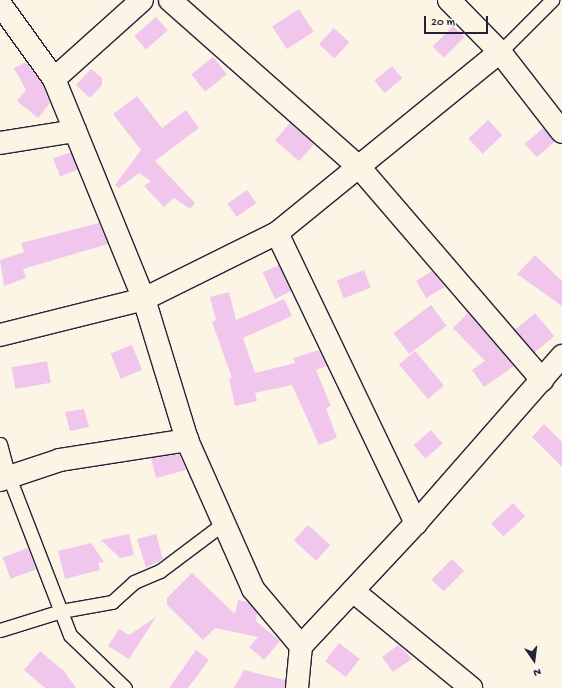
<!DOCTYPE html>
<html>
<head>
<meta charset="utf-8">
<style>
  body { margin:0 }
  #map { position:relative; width:562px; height:688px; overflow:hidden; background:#fcf5e5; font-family:"Gochi Hand",sans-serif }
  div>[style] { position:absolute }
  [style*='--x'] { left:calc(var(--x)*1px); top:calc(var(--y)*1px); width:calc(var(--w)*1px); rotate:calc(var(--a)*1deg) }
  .building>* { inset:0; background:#f0c6ed; transform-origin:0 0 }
  .roads { filter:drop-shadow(1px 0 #22223b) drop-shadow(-1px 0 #22223b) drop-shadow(0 1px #22223b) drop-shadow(0 -1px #22223b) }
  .service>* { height:13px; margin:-6.5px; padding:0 6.5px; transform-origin:6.5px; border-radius:6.5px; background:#fcf5e5 }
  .minor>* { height:22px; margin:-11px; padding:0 11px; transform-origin:11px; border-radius:11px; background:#fcf5e5 }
  .tertiary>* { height:22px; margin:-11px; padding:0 11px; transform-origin:11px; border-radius:11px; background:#fcf5e5 }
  span { translate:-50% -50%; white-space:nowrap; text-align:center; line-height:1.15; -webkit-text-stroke:3.5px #fcf5e5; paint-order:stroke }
  .north { position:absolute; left:514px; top:640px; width:40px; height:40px; -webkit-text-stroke:3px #fcf5e5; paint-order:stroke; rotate:166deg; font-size:11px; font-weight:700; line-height:16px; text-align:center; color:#22223b }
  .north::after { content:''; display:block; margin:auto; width:14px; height:18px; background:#22223b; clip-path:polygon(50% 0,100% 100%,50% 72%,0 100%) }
  .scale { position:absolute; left:424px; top:16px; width:64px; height:18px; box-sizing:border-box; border:2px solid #22223b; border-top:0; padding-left:5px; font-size:12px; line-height:14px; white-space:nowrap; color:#22223b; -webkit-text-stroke:3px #fcf5e5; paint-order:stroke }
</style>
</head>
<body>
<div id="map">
  <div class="building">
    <div style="left:299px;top:9px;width:27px;height:32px;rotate:57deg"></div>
    <div style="left:156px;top:17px;width:18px;height:29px;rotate:49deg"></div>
    <div style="left:453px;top:26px;width:16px;height:29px;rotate:45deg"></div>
    <div style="left:334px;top:28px;width:21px;height:22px;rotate:43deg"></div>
    <div style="left:213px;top:57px;width:22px;height:28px;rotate:51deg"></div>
    <div style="clip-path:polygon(26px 62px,43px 85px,50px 103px,38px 118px,17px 101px,26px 90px,14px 68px)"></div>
    <div style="left:392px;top:66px;width:16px;height:23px;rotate:50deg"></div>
    <div style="clip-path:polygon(91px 69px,102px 78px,102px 85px,90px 98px,76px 85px)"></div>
    <div style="clip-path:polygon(137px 96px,162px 128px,186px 110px,199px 128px,155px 161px,195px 203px,190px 209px,174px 198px,164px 207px,144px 186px,151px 181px,139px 173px,119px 188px,115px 185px,141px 150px,113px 114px)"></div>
    <div style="left:488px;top:120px;width:21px;height:27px;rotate:47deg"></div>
    <div style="left:290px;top:123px;width:32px;height:23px;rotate:41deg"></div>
    <div style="left:543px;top:128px;width:18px;height:24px;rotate:49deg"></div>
    <div style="left:71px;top:152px;width:19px;height:19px;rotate:69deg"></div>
    <div style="left:247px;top:190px;width:16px;height:24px;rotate:55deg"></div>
    <div style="clip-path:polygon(99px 223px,108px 244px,23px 269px,26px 278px,4px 286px,0 260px,24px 252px,21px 243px)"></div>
    <div style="clip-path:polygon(535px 255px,562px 281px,562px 306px,517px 274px)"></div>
    <div style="left:279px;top:265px;width:29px;height:18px;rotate:65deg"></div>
    <div style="left:364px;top:270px;width:19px;height:29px;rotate:69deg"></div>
    <div style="clip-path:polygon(432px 271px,445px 287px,426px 298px,416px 281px)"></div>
    <div style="clip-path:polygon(229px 292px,236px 320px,284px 299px,292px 316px,243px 338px,255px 373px,295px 363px,293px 358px,319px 350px,327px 366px,316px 370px,331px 406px,326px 408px,337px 438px,319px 445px,292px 385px,255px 393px,257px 401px,235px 406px,229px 378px,232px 378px,212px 322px,216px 320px,210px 297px)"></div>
    <div style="left:431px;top:305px;width:26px;height:47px;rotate:53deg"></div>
    <div style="clip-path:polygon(468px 313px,514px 366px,484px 387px,472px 370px,485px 361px,453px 328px)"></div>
    <div style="left:535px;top:313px;width:30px;height:26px;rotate:50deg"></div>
    <div style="left:132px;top:345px;width:27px;height:23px;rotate:68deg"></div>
    <div style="left:415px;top:351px;width:45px;height:21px;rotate:50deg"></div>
    <div style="left:47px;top:361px;width:22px;height:36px;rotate:80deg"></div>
    <div style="clip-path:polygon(84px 409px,89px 427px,70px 431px,65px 412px)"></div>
    <div style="clip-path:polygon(544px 424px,562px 442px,562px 467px,532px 437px)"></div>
    <div style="left:431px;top:430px;width:18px;height:23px;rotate:49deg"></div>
    <div style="clip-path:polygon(179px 454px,186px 470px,156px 478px,151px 458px)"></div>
    <div style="left:513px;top:503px;width:18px;height:30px;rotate:47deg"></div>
    <div style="left:308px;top:525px;width:30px;height:21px;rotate:42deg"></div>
    <div style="clip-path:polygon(129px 534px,134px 555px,120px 558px,101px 540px)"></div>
    <div style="clip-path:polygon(156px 534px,163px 559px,146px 568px,137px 539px)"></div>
    <div style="clip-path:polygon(91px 543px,104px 562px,98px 563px,100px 570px,65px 579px,58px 551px)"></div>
    <div style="left:28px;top:548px;width:23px;height:27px;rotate:70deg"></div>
    <div style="left:452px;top:559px;width:17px;height:29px;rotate:45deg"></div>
    <div style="clip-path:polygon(192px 573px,235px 614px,238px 600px,248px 602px,257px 613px,256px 621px,280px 641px,264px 660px,249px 647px,258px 637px,215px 628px,203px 640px,167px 605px,167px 598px)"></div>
    <div style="clip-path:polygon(156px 617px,129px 659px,108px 646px,119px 629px,129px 635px)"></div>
    <div style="left:339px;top:643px;width:26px;height:23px;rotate:37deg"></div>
    <div style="clip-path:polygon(398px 645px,412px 659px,393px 672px,382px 657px)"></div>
    <div style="clip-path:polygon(196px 650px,209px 660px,188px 688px,169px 688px)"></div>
    <div style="clip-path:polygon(40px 651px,64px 671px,76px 688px,45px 688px,24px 670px)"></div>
    <div style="clip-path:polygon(244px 670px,285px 680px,285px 688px,234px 688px)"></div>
  </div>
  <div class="roads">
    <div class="service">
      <div style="--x:500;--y:52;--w:74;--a:-45"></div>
      <div style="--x:0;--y:444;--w:34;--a:75"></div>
      <div style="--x:9;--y:477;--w:169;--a:68.9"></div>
      <div style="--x:70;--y:635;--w:76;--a:43.9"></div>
      <div style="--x:0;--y:630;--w:64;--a:-17.3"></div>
      <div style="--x:61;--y:611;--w:52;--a:-10"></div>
      <div style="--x:112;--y:602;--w:30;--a:-42"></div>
      <div style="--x:134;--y:582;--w:28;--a:-23"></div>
      <div style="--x:160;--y:571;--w:80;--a:-36.9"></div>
    </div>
    <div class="minor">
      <div style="--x:170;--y:0;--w:252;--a:41.5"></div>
      <div style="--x:359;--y:167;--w:281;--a:49.3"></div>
      <div style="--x:449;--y:0;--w:73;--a:45.6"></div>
      <div style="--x:500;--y:52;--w:101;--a:52.2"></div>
      <div style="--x:0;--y:4;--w:92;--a:54.2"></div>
      <div style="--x:54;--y:79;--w:238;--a:67.8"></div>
      <div style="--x:144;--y:299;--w:147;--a:73"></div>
      <div style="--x:187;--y:440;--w:163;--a:66.1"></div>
      <div style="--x:253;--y:589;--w:75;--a:49.9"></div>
      <div style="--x:54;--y:79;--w:118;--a:-41.9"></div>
      <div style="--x:0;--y:143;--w:76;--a:-9.1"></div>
      <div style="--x:277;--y:233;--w:322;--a:64.4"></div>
      <div style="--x:0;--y:335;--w:148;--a:-14"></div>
      <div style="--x:144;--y:299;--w:148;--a:-26.4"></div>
      <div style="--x:277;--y:233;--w:287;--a:-39.1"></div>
      <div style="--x:0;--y:480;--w:63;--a:-18.4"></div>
      <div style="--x:60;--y:460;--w:129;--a:-8.9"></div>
      <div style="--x:353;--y:591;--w:153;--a:39.4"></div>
    </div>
    <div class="tertiary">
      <div style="--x:297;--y:688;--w:42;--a:-84.6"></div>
      <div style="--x:301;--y:646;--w:168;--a:-46.9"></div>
      <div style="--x:416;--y:523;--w:222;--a:-48.8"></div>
    </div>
  </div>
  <div class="north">N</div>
  <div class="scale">20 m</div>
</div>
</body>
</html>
